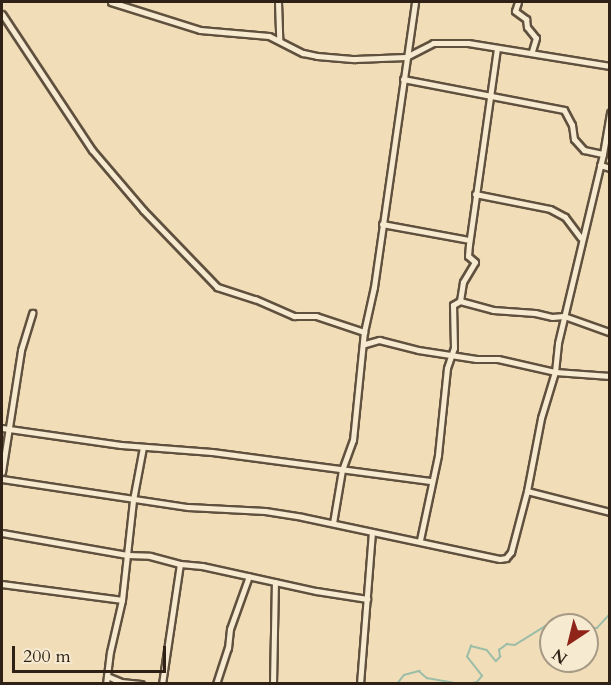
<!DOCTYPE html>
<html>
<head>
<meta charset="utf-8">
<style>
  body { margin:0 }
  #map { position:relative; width:611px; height:685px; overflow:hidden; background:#f1deb8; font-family:Cardo,serif }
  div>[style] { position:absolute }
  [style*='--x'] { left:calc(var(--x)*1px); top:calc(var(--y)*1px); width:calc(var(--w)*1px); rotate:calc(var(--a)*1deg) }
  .stream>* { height:1.5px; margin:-0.75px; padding:0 0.75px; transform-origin:0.75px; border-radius:0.75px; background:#9cbda8 }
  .roads { filter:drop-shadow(2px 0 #60503e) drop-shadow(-2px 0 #60503e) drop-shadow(0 2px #60503e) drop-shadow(0 -2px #60503e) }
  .street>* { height:5px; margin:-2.5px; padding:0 2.5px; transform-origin:2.5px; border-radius:2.5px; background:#f6ead1 }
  span { translate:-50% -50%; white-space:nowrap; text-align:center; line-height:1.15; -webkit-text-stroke:4.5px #f6ead1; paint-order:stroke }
  .frame { position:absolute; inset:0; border:3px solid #2f2115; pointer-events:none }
  .north { position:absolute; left:539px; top:613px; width:60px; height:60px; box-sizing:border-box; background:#f6ead1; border:2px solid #a69a86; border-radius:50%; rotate:215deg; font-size:16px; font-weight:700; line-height:24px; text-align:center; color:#2f2115 }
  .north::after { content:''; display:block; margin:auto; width:21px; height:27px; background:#8f2418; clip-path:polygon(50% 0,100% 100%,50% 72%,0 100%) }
  .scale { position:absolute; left:12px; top:646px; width:154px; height:27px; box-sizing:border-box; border:3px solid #2f2115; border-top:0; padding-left:8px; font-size:18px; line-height:21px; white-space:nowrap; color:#2f2115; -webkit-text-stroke:4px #f6ead1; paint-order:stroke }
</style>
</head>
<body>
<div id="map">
  <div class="stream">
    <div style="--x:397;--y:684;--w:11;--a:-52"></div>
    <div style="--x:404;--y:675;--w:16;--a:-15"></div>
    <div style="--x:419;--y:671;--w:11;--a:41"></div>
    <div style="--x:427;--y:678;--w:35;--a:10"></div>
    <div style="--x:467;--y:684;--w:10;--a:-11"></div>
    <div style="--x:477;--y:682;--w:8;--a:-50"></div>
    <div style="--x:482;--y:676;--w:24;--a:-128"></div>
    <div style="--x:467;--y:657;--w:12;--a:-70"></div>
    <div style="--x:471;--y:646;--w:16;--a:14"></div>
    <div style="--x:487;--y:650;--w:14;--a:51"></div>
    <div style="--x:496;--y:661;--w:6;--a:-45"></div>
    <div style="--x:500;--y:657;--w:7;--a:-98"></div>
    <div style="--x:499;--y:650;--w:10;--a:-37"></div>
    <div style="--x:507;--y:644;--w:8;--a:7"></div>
    <div style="--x:515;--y:645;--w:39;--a:-32"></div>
    <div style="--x:548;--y:624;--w:37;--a:-3"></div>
    <div style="--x:585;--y:622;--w:9;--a:41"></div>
    <div style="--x:592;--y:628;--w:5;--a:0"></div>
    <div style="--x:597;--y:628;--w:19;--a:-47"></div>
  </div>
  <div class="roads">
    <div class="street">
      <div style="--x:111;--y:2;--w:93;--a:17.5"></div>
      <div style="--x:200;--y:30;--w:69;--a:5"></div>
      <div style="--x:269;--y:36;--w:38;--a:27"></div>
      <div style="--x:303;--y:53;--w:14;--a:12"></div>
      <div style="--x:317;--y:56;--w:38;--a:5"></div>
      <div style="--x:355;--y:59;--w:51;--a:-2.2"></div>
      <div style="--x:406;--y:57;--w:30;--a:-27"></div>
      <div style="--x:433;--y:43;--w:35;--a:0"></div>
      <div style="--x:468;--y:43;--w:144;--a:9.2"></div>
      <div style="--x:278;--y:2;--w:38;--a:88"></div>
      <div style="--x:518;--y:2;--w:9;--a:108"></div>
      <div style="--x:515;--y:11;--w:14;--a:36"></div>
      <div style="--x:526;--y:19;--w:8;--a:83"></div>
      <div style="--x:527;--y:27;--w:14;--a:51"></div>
      <div style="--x:536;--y:38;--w:14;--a:107"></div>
      <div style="--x:2;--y:14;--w:163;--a:56.5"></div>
      <div style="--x:92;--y:150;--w:79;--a:49.6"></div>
      <div style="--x:143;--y:210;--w:107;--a:46.1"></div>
      <div style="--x:217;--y:287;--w:40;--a:18"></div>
      <div style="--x:255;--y:299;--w:43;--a:23.6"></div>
      <div style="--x:294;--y:316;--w:22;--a:0"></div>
      <div style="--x:316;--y:316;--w:51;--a:18.4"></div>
      <div style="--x:403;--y:79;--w:164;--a:10.9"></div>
      <div style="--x:564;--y:110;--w:17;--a:62"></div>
      <div style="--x:572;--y:125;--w:14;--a:82"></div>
      <div style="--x:574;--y:139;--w:15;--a:48"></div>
      <div style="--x:584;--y:150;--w:19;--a:12"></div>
      <div style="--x:600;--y:165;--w:10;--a:17"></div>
      <div style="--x:475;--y:194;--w:76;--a:11.3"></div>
      <div style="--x:550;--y:209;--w:17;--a:28"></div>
      <div style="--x:565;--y:217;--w:26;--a:53"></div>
      <div style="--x:382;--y:224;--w:88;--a:10.4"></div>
      <div style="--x:460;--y:301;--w:19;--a:-81"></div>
      <div style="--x:463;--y:282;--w:23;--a:-59"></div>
      <div style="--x:475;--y:262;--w:9;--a:-139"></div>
      <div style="--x:468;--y:256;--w:11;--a:-85"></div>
      <div style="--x:469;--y:245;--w:199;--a:-81.9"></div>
      <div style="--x:365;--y:344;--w:15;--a:-16"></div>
      <div style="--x:379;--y:340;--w:40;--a:14.4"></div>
      <div style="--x:418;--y:350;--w:59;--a:8.8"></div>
      <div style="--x:476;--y:359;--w:22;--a:0"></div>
      <div style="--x:498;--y:359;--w:58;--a:12.8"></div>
      <div style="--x:555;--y:372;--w:55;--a:4.2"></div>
      <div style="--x:2;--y:428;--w:120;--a:8.1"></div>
      <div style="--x:121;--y:445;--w:91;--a:4.4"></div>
      <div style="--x:212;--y:452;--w:220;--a:7.6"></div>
      <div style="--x:2;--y:472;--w:123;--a:-81.1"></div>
      <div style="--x:21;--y:350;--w:39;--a:-73"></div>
      <div style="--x:2;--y:479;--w:188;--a:8.6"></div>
      <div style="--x:188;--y:507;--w:77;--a:3"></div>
      <div style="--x:265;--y:511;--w:37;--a:9"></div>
      <div style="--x:302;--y:517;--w:202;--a:12"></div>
      <div style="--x:500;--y:559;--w:6;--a:-9"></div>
      <div style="--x:506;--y:558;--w:8;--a:-50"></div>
      <div style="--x:511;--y:552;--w:63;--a:-75.3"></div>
      <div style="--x:527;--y:491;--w:74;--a:-79.1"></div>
      <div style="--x:541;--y:418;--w:48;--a:-73.1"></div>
      <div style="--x:555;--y:372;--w:29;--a:-84"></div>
      <div style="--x:558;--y:343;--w:194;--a:-76.6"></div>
      <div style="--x:603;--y:154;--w:42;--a:-80.3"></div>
      <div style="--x:527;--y:491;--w:86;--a:14.2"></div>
      <div style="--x:333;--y:523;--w:54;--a:-80.4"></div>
      <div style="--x:342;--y:470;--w:32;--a:-70"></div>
      <div style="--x:353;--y:440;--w:109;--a:-84.2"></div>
      <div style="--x:364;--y:332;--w:46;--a:-77.5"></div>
      <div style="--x:374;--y:287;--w:288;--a:-81.8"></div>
      <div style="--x:2;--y:533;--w:127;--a:10"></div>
      <div style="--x:127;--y:555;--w:23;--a:2"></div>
      <div style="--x:150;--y:556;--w:31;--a:15"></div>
      <div style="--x:180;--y:564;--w:22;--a:5"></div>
      <div style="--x:202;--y:566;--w:117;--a:12.4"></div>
      <div style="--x:316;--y:591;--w:52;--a:8.9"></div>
      <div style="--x:420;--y:540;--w:87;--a:-78"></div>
      <div style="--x:438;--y:455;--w:87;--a:-84.1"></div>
      <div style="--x:447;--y:368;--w:21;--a:-71"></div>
      <div style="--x:454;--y:348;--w:43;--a:-91.3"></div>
      <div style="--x:453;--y:305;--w:8;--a:-30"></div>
      <div style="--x:460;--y:301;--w:34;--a:15"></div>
      <div style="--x:493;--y:310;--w:42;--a:4.1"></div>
      <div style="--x:535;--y:313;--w:17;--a:13"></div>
      <div style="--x:552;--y:317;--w:12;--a:-5"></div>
      <div style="--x:564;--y:316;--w:48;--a:19.6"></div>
      <div style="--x:2;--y:584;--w:121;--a:7.6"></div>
      <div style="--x:107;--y:676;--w:15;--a:23"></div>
      <div style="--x:121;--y:682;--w:20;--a:6"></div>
      <div style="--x:106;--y:684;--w:32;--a:-83"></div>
      <div style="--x:110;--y:652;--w:53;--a:-77"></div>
      <div style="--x:122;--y:600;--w:101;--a:-83.7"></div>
      <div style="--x:133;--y:500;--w:54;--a:-79.3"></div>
      <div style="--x:162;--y:684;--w:121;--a:-81.5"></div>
      <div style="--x:216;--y:684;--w:38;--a:-72"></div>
      <div style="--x:228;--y:648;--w:19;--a:-84"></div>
      <div style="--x:230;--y:629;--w:56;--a:-70.3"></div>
      <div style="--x:273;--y:684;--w:102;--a:-88.9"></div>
      <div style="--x:360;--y:684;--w:152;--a:-85.5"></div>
    </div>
  </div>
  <div class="frame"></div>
  <div class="north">N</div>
  <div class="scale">200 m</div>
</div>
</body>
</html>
